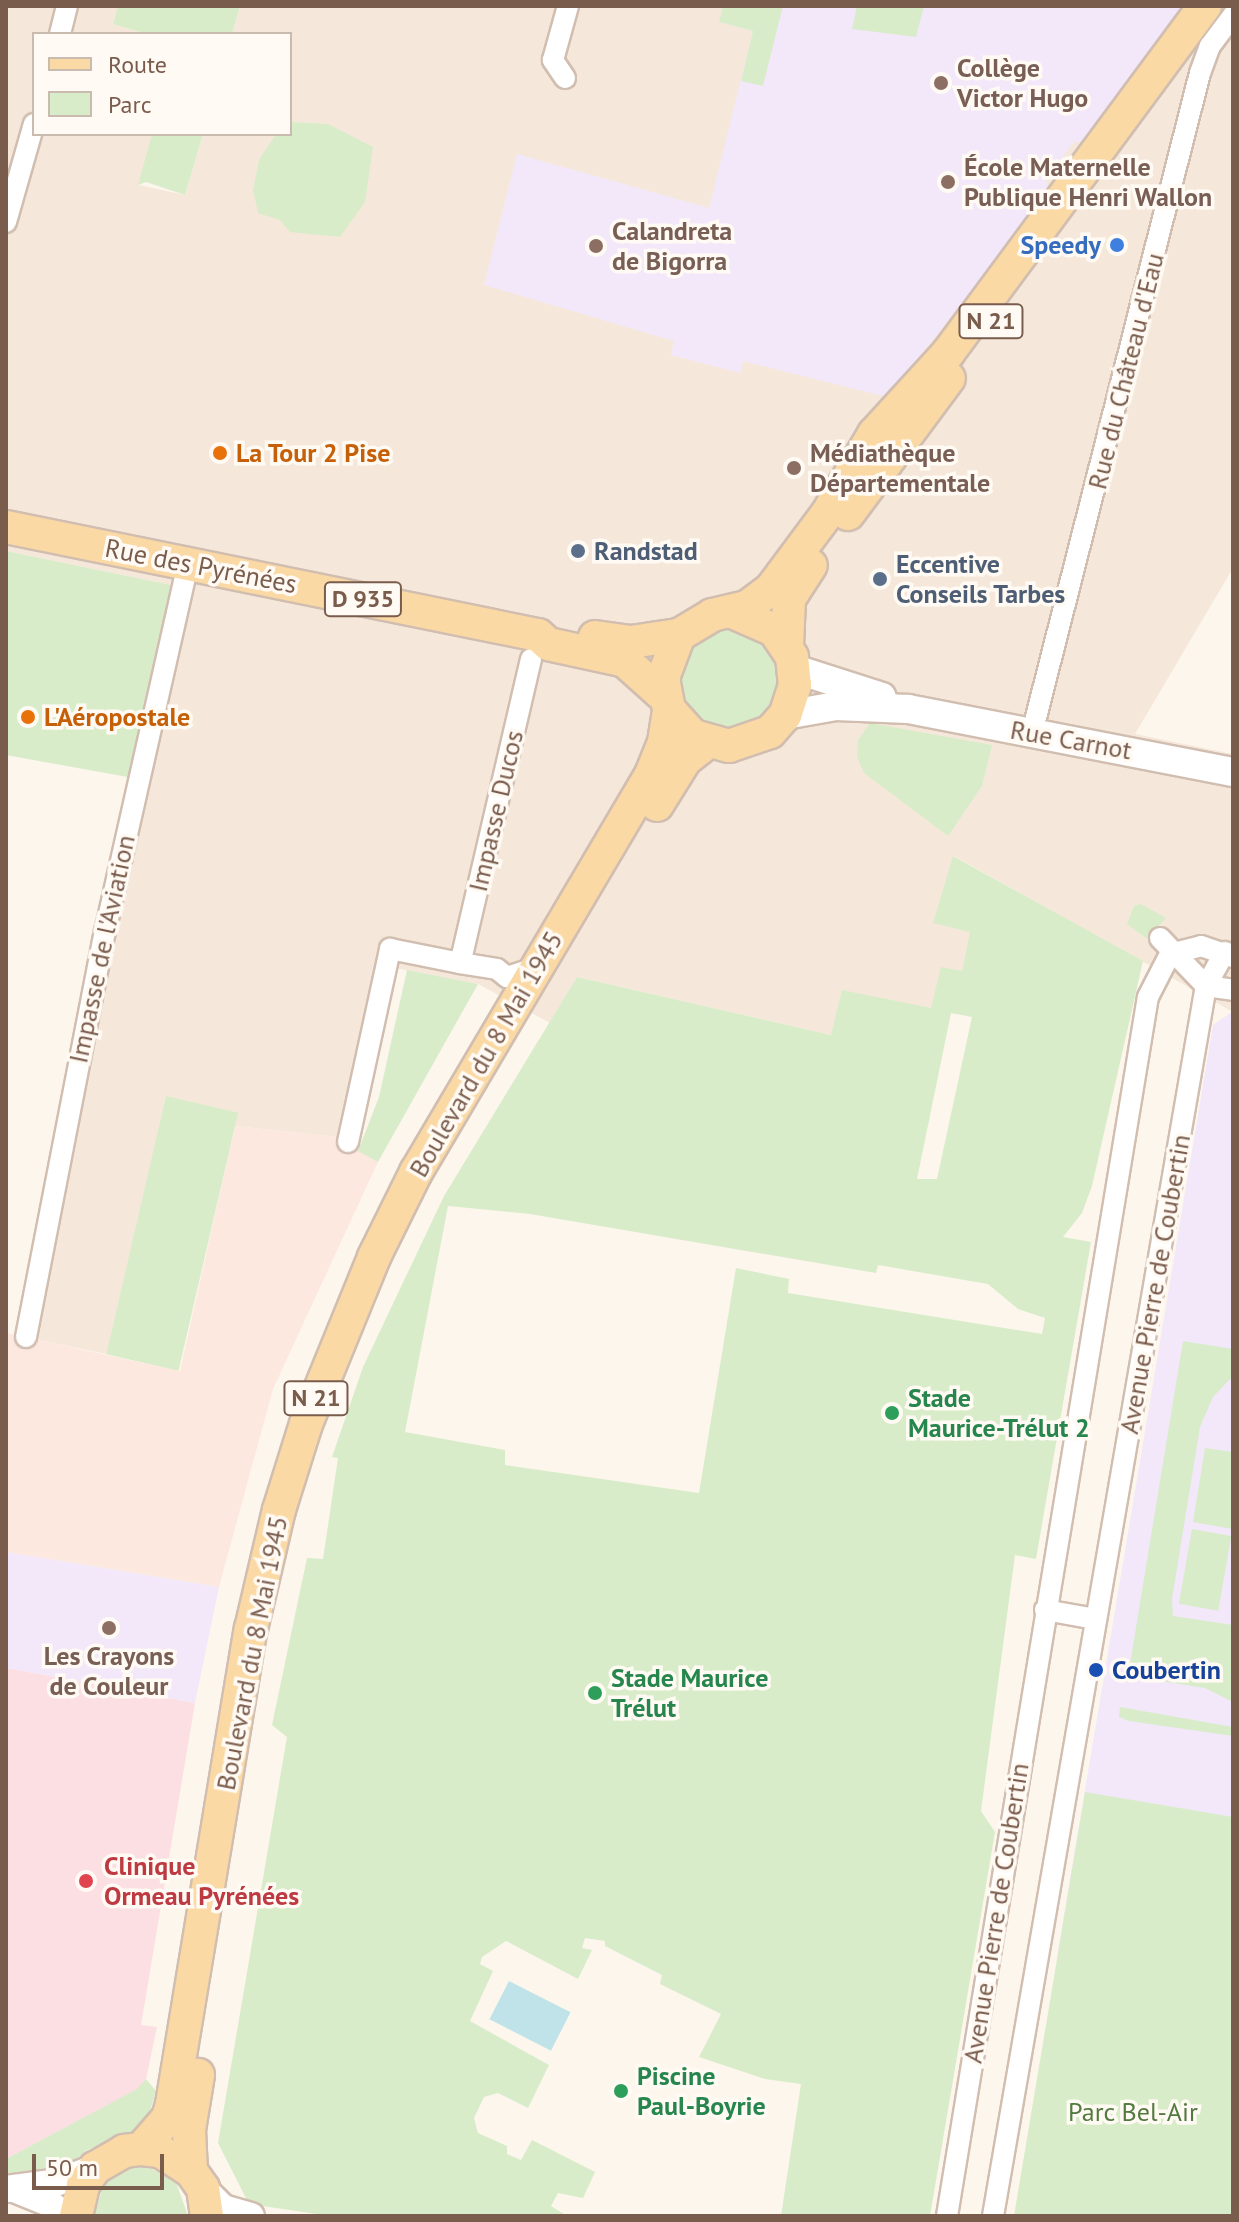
<!DOCTYPE html>
<html>
<head>
<meta charset="utf-8">
<style>
  body { margin:0 }
  #map { position:relative; width:1239px; height:2222px; overflow:hidden; background:#fdf6ec; font-family:"PT Sans",sans-serif }
  div>[style] { position:absolute }
  [style*='--x'] { left:calc(var(--x)*1px); top:calc(var(--y)*1px); width:calc(var(--w)*1px); rotate:calc(var(--a)*1deg) }
  .residential>* { inset:0; background:#f5e8da }
  .commercial>* { inset:0; background:#fde8e0 }
  .education>* { inset:0; background:#f3e8fa }
  .medical>* { inset:0; background:#fbdfe3 }
  .green>* { inset:0; background:#d8ecc9; transform-origin:0 0 }
  .round { border-radius:50% }
  .water>* { inset:0; background:#bfe3e8; transform-origin:0 0 }
  .roads { filter:drop-shadow(2px 0 #d1beb0) drop-shadow(-2px 0 #d1beb0) drop-shadow(0 2px #d1beb0) drop-shadow(0 -2px #d1beb0) }
  .minor>* { height:20px; margin:-10px; padding:0 10px; transform-origin:10px; border-radius:10px; background:#fff }
  .tertiary>* { height:26px; margin:-13px; padding:0 13px; transform-origin:13px; border-radius:13px; background:#fff }
  .secondary>* { height:28px; margin:-14px; padding:0 14px; transform-origin:14px; border-radius:14px; background:#fff }
  .primary>* { height:32px; margin:-16px; padding:0 16px; transform-origin:16px; border-radius:16px; background:#fbd9a5 }
  .dots>* { width:22px; height:22px; translate:-50% -50%; box-sizing:border-box; border:4px solid #fffaf3; border-radius:50% }
  span { translate:-50% -50%; white-space:nowrap; text-align:center; line-height:1.15; -webkit-text-stroke:7px #fffaf3; paint-order:stroke }
  .shield-label span { padding:2px 6px; background:#fffaf3; border:2px solid; border-radius:6px; -webkit-text-stroke-width:0 }
  .shield-label { font-size:24px; color:#7a5c4d; font-weight:700 }
  .education-label { font-size:26px; color:#785e54; font-weight:700 }
  .left { translate:0 -50%; text-align:left }
  .shop-label { font-size:26px; color:#366cbe; font-weight:700 }
  .right { translate:-100% -50%; text-align:right }
  .street-label { font-size:26px; color:#7a5c4d }
  .food-label { font-size:26px; color:#c56008; font-weight:700 }
  .service-label { font-size:26px; color:#4e5e75; font-weight:700 }
  .leisure-label { font-size:26px; color:#27864d; font-weight:700 }
  .transit-label { font-size:26px; color:#164399; font-weight:700 }
  .health-label { font-size:26px; color:#be3a42; font-weight:700 }
  .park-label { font-size:26px; color:#537a41 }
  .frame { position:absolute; inset:0; border:8px solid #7a5c4d; pointer-events:none }
  .legend { position:absolute; left:32px; top:32px; width:260px; height:104px; box-sizing:border-box; background:#fffaf3; border:2px solid #cabbb1; margin:0; padding:10px 14px; list-style:none; font-size:24px; color:#7a5c4d }
  .legend li { display:flex; align-items:center; gap:16px; height:40px }
  .legend b { width:40px; border:2px solid #cabbb1 }
  .scale { position:absolute; left:32px; top:2154px; width:132px; height:36px; box-sizing:border-box; border:4px solid #7a5c4d; border-top:0; padding-left:10px; font-size:24px; line-height:28px; white-space:nowrap; color:#7a5c4d; -webkit-text-stroke:6px #fffaf3; paint-order:stroke }
</style>
</head>
<body>
<div id="map">
  <div class="residential">
    <div style="clip-path:polygon(6px 6px,118px 6px,113px 24px,146px 34px,34px 34px,34px 134px,152px 134px,139px 185px,185px 195px,203px 134px,290px 134px,290px 34px,232px 34px,240px 6px,1233px 6px,1233px 568px,1135px 734px,1233px 754px,1233px 1012px,954px 856px,934px 922px,971px 932px,962px 971px,932px 1008px,831px 1035px,577px 977px,550px 1023px,478px 984px,375px 964px,337px 1137px,235px 1126px,166px 1096px,111px 1355px,14px 1335px,171px 585px,6px 551px)"></div>
  </div>
  <div class="commercial">
    <div style="clip-path:polygon(235px 1126px,337px 1137px,378px 1162px,273px 1389px,219px 1587px,6px 1552px,6px 1333px,180px 1371px)"></div>
  </div>
  <div class="education">
    <div style="clip-path:polygon(723px 6px,1187px 6px,1085px 142px,1074px 142px,1046px 178px,1048px 195px,887px 397px,743px 361px,740px 373px,671px 355px,674px 341px,484px 285px,517px 154px,709px 208px,753px 31px,719px 22px)"></div>
    <div style="clip-path:polygon(1232px 1012px,1233px 1012px,1233px 1981px,1057px 1957px,1213px 1025px)"></div>
    <div style="clip-path:polygon(6px 1552px,219px 1587px,195px 1703px,6px 1668px)"></div>
  </div>
  <div class="medical">
    <div style="clip-path:polygon(6px 1668px,195px 1703px,141px 2025px,157px 2027px,146px 2079px,138px 2089px,6px 2159px)"></div>
  </div>
  <div class="green">
    <div style="clip-path:polygon(118px 6px,240px 6px,232px 34px,146px 34px,113px 24px)"></div>
    <div style="clip-path:polygon(723px 6px,783px 6px,763px 86px,741px 81px,753px 31px,719px 22px)"></div>
    <div style="clip-path:polygon(857px 6px,924px 6px,916px 37px,852px 29px)"></div>
    <div style="clip-path:polygon(290px 122px,328px 124px,373px 147px,365px 202px,340px 237px,290px 232px,280px 220px,258px 213px,253px 190px,259px 160px,276px 134px,290px 134px)"></div>
    <div style="clip-path:polygon(152px 134px,203px 134px,185px 195px,146px 182px,138px 185px)"></div>
    <div style="clip-path:polygon(6px 551px,171px 585px,133px 778px,6px 755px)"></div>
    <div class="round" style="left:678px;top:629px;width:102px;height:102px"></div>
    <div style="clip-path:polygon(870px 723px,992px 745px,982px 786px,948px 836px,864px 773px,857px 757px,858px 740px)"></div>
    <div style="clip-path:polygon(evenodd,953px 856px,1143px 961px,1092px 1186px,1082px 1213px,1063px 1237px,1091px 1242px,1036px 1559px,1015px 1555px,981px 1811px,995px 1832px,930px 2216px,781px 2216px,801px 2084px,765px 2079px,699px 2057px,721px 2014px,660px 1984px,662px 1975px,605px 1946px,605px 1941px,585px 1938px,582px 1948px,592px 1950px,578px 1979px,506px 1941px,482px 1957px,480px 1964px,493px 1971px,470px 2021px,549px 2065px,528px 2108px,498px 2093px,484px 2097px,474px 2118px,478px 2133px,507px 2146px,507px 2154px,521px 2160px,532px 2140px,595px 2172px,583px 2198px,558px 2193px,551px 2206px,567px 2216px,330px 2216px,249px 2204px,218px 2143px,287px 1737px,272px 1725px,307px 1558px,323px 1559px,338px 1458px,332px 1457px,363px 1367px,444px 1196px,577px 977px,831px 1035px,842px 990px,931px 1008px,941px 967px,962px 971px,970px 932px,933px 923px,953px 856px,951px 1013px,972px 1017px,937px 1179px,917px 1179px,951px 1013px,953px 856px,448px 1206px,530px 1214px,876px 1273px,878px 1265px,988px 1284px,1018px 1309px,1045px 1318px,1042px 1334px,788px 1293px,789px 1279px,736px 1268px,699px 1493px,505px 1465px,505px 1450px,405px 1432px,448px 1206px)"></div>
    <div style="clip-path:polygon(1141px 904px,1166px 918px,1147px 939px,1127px 924px,1134px 906px)"></div>
    <div style="clip-path:polygon(407px 970px,478px 984px,378px 1162px,358px 1151px,379px 1097px)"></div>
    <div style="left:166px;top:1096px;width:74px;height:265px;rotate:13deg"></div>
    <div style="clip-path:polygon(1183px 1341px,1233px 1349px,1233px 1376px,1213px 1397px,1200px 1427px,1172px 1599px,1173px 1616px,1233px 1625px,1233px 1702px,1205px 1688px,1128px 1676px)"></div>
    <div style="clip-path:polygon(1205px 1448px,1233px 1452px,1232px 1529px,1193px 1522px)"></div>
    <div style="left:1192px;top:1529px;width:40px;height:76px;rotate:10deg"></div>
    <div style="clip-path:polygon(1120px 1707px,1233px 1727px,1233px 1736px,1129px 1721px,1119px 1717px)"></div>
    <div style="clip-path:polygon(1085px 1792px,1233px 1817px,1233px 2216px,1014px 2216px)"></div>
    <div style="clip-path:polygon(146px 2079px,156px 2091px,149px 2115px,136px 2131px,87px 2150px,65px 2170px,6px 2176px,6px 2159px,137px 2089px)"></div>
    <div style="clip-path:polygon(148px 2167px,176px 2182px,188px 2216px,93px 2216px,104px 2184px,132px 2168px)"></div>
  </div>
  <div class="water">
    <div style="left:509px;top:1981px;width:69px;height:43px;rotate:27deg"></div>
  </div>
  <div class="roads">
    <div class="minor">
      <div style="--x:60;--y:34;--w:29;--a:-76"></div>
      <div style="--x:565;--y:78;--w:22;--a:-124"></div>
      <div style="--x:553;--y:60;--w:56;--a:-74.5"></div>
      <div style="--x:6;--y:222;--w:102;--a:-74.1"></div>
      <div style="--x:531;--y:659;--w:312;--a:103.1"></div>
      <div style="--x:460;--y:963;--w:37;--a:9"></div>
      <div style="--x:497;--y:969;--w:13;--a:39"></div>
      <div style="--x:507;--y:977;--w:29;--a:-18"></div>
      <div style="--x:1032;--y:733;--w:681;--a:-75.72"></div>
      <div style="--x:1200;--y:73;--w:29;--a:-70"></div>
      <div style="--x:1210;--y:46;--w:39;--a:-53"></div>
      <div style="--x:1160;--y:938;--w:66;--a:46.2"></div>
      <div style="--x:1206;--y:986;--w:27;--a:8"></div>
      <div style="--x:1170;--y:954;--w:32;--a:-14"></div>
      <div style="--x:1201;--y:946;--w:34;--a:19"></div>
      <div style="--x:348;--y:1142;--w:198;--a:-77.7"></div>
      <div style="--x:390;--y:949;--w:71;--a:11.3"></div>
      <div style="--x:26;--y:1337;--w:413;--a:-79"></div>
      <div style="--x:105;--y:932;--w:377;--a:-77.3"></div>
      <div style="--x:1045;--y:1610;--w:52;--a:10"></div>
      <div style="--x:947;--y:2216;--w:1235;--a:-80.64"></div>
      <div style="--x:1148;--y:997;--w:48;--a:-62.9"></div>
      <div style="--x:993;--y:2216;--w:1248;--a:-80.18"></div>
      <div style="--x:1206;--y:986;--w:39;--a:-61"></div>
    </div>
    <div class="tertiary">
      <div style="--x:203;--y:2188;--w:28;--a:45"></div>
      <div style="--x:223;--y:2208;--w:29;--a:16"></div>
      <div style="--x:6;--y:2189;--w:52;--a:-7.7"></div>
      <div style="--x:58;--y:2182;--w:40;--a:-21"></div>
      <div style="--x:14;--y:2189;--w:38;--a:22"></div>
      <div style="--x:49;--y:2203;--w:21;--a:37"></div>
    </div>
    <div class="secondary">
      <div style="--x:795;--y:669;--w:91;--a:17.8"></div>
      <div style="--x:785;--y:715;--w:52;--a:-10"></div>
      <div style="--x:836;--y:706;--w:72;--a:2.4"></div>
      <div style="--x:908;--y:709;--w:331;--a:11"></div>
    </div>
    <div class="primary">
      <div style="--x:848;--y:514;--w:169;--a:-53.4"></div>
      <div style="--x:6;--y:527;--w:543;--a:11.48"></div>
      <div style="--x:538;--y:635;--w:13;--a:42"></div>
      <div style="--x:548;--y:644;--w:79;--a:12.4"></div>
      <div style="--x:625;--y:661;--w:54;--a:42"></div>
      <div style="--x:735;--y:613;--w:43;--a:23.6"></div>
      <div style="--x:774;--y:630;--w:32;--a:56"></div>
      <div style="--x:792;--y:657;--w:28;--a:84"></div>
      <div style="--x:795;--y:685;--w:32;--a:108"></div>
      <div style="--x:785;--y:715;--w:23;--a:131"></div>
      <div style="--x:770;--y:732;--w:43;--a:161.1"></div>
      <div style="--x:729;--y:746;--w:37;--a:-164"></div>
      <div style="--x:693;--y:736;--w:36;--a:-132"></div>
      <div style="--x:669;--y:709;--w:32;--a:-101"></div>
      <div style="--x:663;--y:678;--w:46;--a:-69.6"></div>
      <div style="--x:679;--y:635;--w:39;--a:-31"></div>
      <div style="--x:712;--y:615;--w:36;--a:-13"></div>
      <div style="--x:747;--y:607;--w:30;--a:-37"></div>
      <div style="--x:771;--y:589;--w:94;--a:-53.3"></div>
      <div style="--x:827;--y:514;--w:93;--a:-59.6"></div>
      <div style="--x:874;--y:434;--w:110;--a:-47.6"></div>
      <div style="--x:948;--y:353;--w:432;--a:-53.5"></div>
      <div style="--x:595;--y:637;--w:36;--a:8"></div>
      <div style="--x:631;--y:642;--w:49;--a:-8.3"></div>
      <div style="--x:787;--y:647;--w:48;--a:-87.6"></div>
      <div style="--x:789;--y:599;--w:40;--a:-57.1"></div>
      <div style="--x:657;--y:805;--w:53;--a:-58.1"></div>
      <div style="--x:685;--y:760;--w:28;--a:-38"></div>
      <div style="--x:141;--y:2149;--w:41;--a:-48.9"></div>
      <div style="--x:168;--y:2118;--w:15;--a:-74"></div>
      <div style="--x:172;--y:2104;--w:482;--a:-80.6"></div>
      <div style="--x:251;--y:1629;--w:122;--a:-76.8"></div>
      <div style="--x:279;--y:1510;--w:90;--a:-72.6"></div>
      <div style="--x:306;--y:1424;--w:180;--a:-67.8"></div>
      <div style="--x:374;--y:1257;--w:95;--a:-63.7"></div>
      <div style="--x:416;--y:1172;--w:459;--a:-59.4"></div>
      <div style="--x:650;--y:777;--w:38;--a:-68"></div>
      <div style="--x:664;--y:742;--w:33;--a:-81"></div>
      <div style="--x:191;--y:2171;--w:41;--a:-92.8"></div>
      <div style="--x:189;--y:2130;--w:56;--a:-80.7"></div>
      <div style="--x:76;--y:2216;--w:32;--a:-77"></div>
      <div style="--x:83;--y:2185;--w:21;--a:-55"></div>
      <div style="--x:95;--y:2168;--w:34;--a:-30"></div>
      <div style="--x:124;--y:2151;--w:17;--a:-7"></div>
      <div style="--x:141;--y:2149;--w:19;--a:6"></div>
      <div style="--x:160;--y:2151;--w:37;--a:33"></div>
      <div style="--x:191;--y:2171;--w:21;--a:55"></div>
      <div style="--x:203;--y:2188;--w:28;--a:82"></div>
    </div>
  </div>
  <div class="dots">
    <div style="left:941px;top:83px;background:#8d6e63"></div>
    <div style="left:948px;top:182px;background:#8d6e63"></div>
    <div style="left:1117px;top:245px;background:#3f7fe0"></div>
    <div style="left:596px;top:246px;background:#8d6e63"></div>
    <div style="left:220px;top:453px;background:#e8710a"></div>
    <div style="left:794px;top:468px;background:#8d6e63"></div>
    <div style="left:578px;top:551px;background:#5c6f8a"></div>
    <div style="left:880px;top:579px;background:#5c6f8a"></div>
    <div style="left:28px;top:717px;background:#e8710a"></div>
    <div style="left:892px;top:1413px;background:#2e9e5b"></div>
    <div style="left:109px;top:1628px;background:#8d6e63"></div>
    <div style="left:1096px;top:1670px;background:#1a4fb4"></div>
    <div style="left:595px;top:1693px;background:#2e9e5b"></div>
    <div style="left:86px;top:1881px;background:#e0444e"></div>
    <div style="left:621px;top:2091px;background:#2e9e5b"></div>
  </div>
  <div class="shield-label">
    <span style="left:991px;top:321px">N 21</span>
    <span style="left:363px;top:599px">D 935</span>
    <span style="left:316px;top:1398px">N 21</span>
  </div>
  <div class="education-label">
    <span class="left" style="left:957px;top:83px">Collège<br>Victor Hugo</span>
    <span class="left" style="left:964px;top:182px">École Maternelle<br>Publique Henri Wallon</span>
    <span class="left" style="left:612px;top:246px">Calandreta<br>de Bigorra</span>
    <span class="left" style="left:810px;top:468px">Médiathèque<br>Départementale</span>
    <span style="left:109px;top:1671px">Les Crayons<br>de Couleur</span>
  </div>
  <div class="shop-label">
    <span class="right" style="left:1101px;top:245px">Speedy</span>
  </div>
  <div class="street-label">
    <span style="left:1126px;top:371px;rotate:-76deg">Rue du Château d'Eau</span>
    <span style="left:201px;top:566px;rotate:11deg">Rue des Pyrénées</span>
    <span style="left:1071px;top:740px;rotate:10deg">Rue Carnot</span>
    <span style="left:496px;top:811px;rotate:-77deg">Impasse Ducos</span>
    <span style="left:102px;top:949px;rotate:-78deg">Impasse de l'Aviation</span>
    <span style="left:486px;top:1054px;rotate:-60deg">Boulevard du 8 Mai 1945</span>
    <span style="left:1155px;top:1284px;rotate:-80deg">Avenue Pierre de Coubertin</span>
    <span style="left:252px;top:1653px;rotate:-79deg">Boulevard du 8 Mai 1945</span>
    <span style="left:996px;top:1913px;rotate:-81deg">Avenue Pierre de Coubertin</span>
  </div>
  <div class="food-label">
    <span class="left" style="left:236px;top:453px">La Tour 2 Pise</span>
    <span class="left" style="left:44px;top:717px">L'Aéropostale</span>
  </div>
  <div class="service-label">
    <span class="left" style="left:594px;top:551px">Randstad</span>
    <span class="left" style="left:896px;top:579px">Eccentive<br>Conseils Tarbes</span>
  </div>
  <div class="leisure-label">
    <span class="left" style="left:908px;top:1413px">Stade<br>Maurice-Trélut 2</span>
    <span class="left" style="left:611px;top:1693px">Stade Maurice<br>Trélut</span>
    <span class="left" style="left:637px;top:2091px">Piscine<br>Paul-Boyrie</span>
  </div>
  <div class="transit-label">
    <span class="left" style="left:1112px;top:1670px">Coubertin</span>
  </div>
  <div class="health-label">
    <span class="left" style="left:104px;top:1881px">Clinique<br>Ormeau Pyrénées</span>
  </div>
  <div class="park-label">
    <span style="left:1133px;top:2112px">Parc Bel-Air</span>
  </div>
  <div class="frame"></div>
  <ul class="legend">
  <li><b style="height:10px;background:#fbd9a5"></b>Route</li>
  <li><b style="height:22px;background:#d8ecc9"></b>Parc</li>
  </ul>
  <div class="scale">50 m</div>
</div>
</body>
</html>
